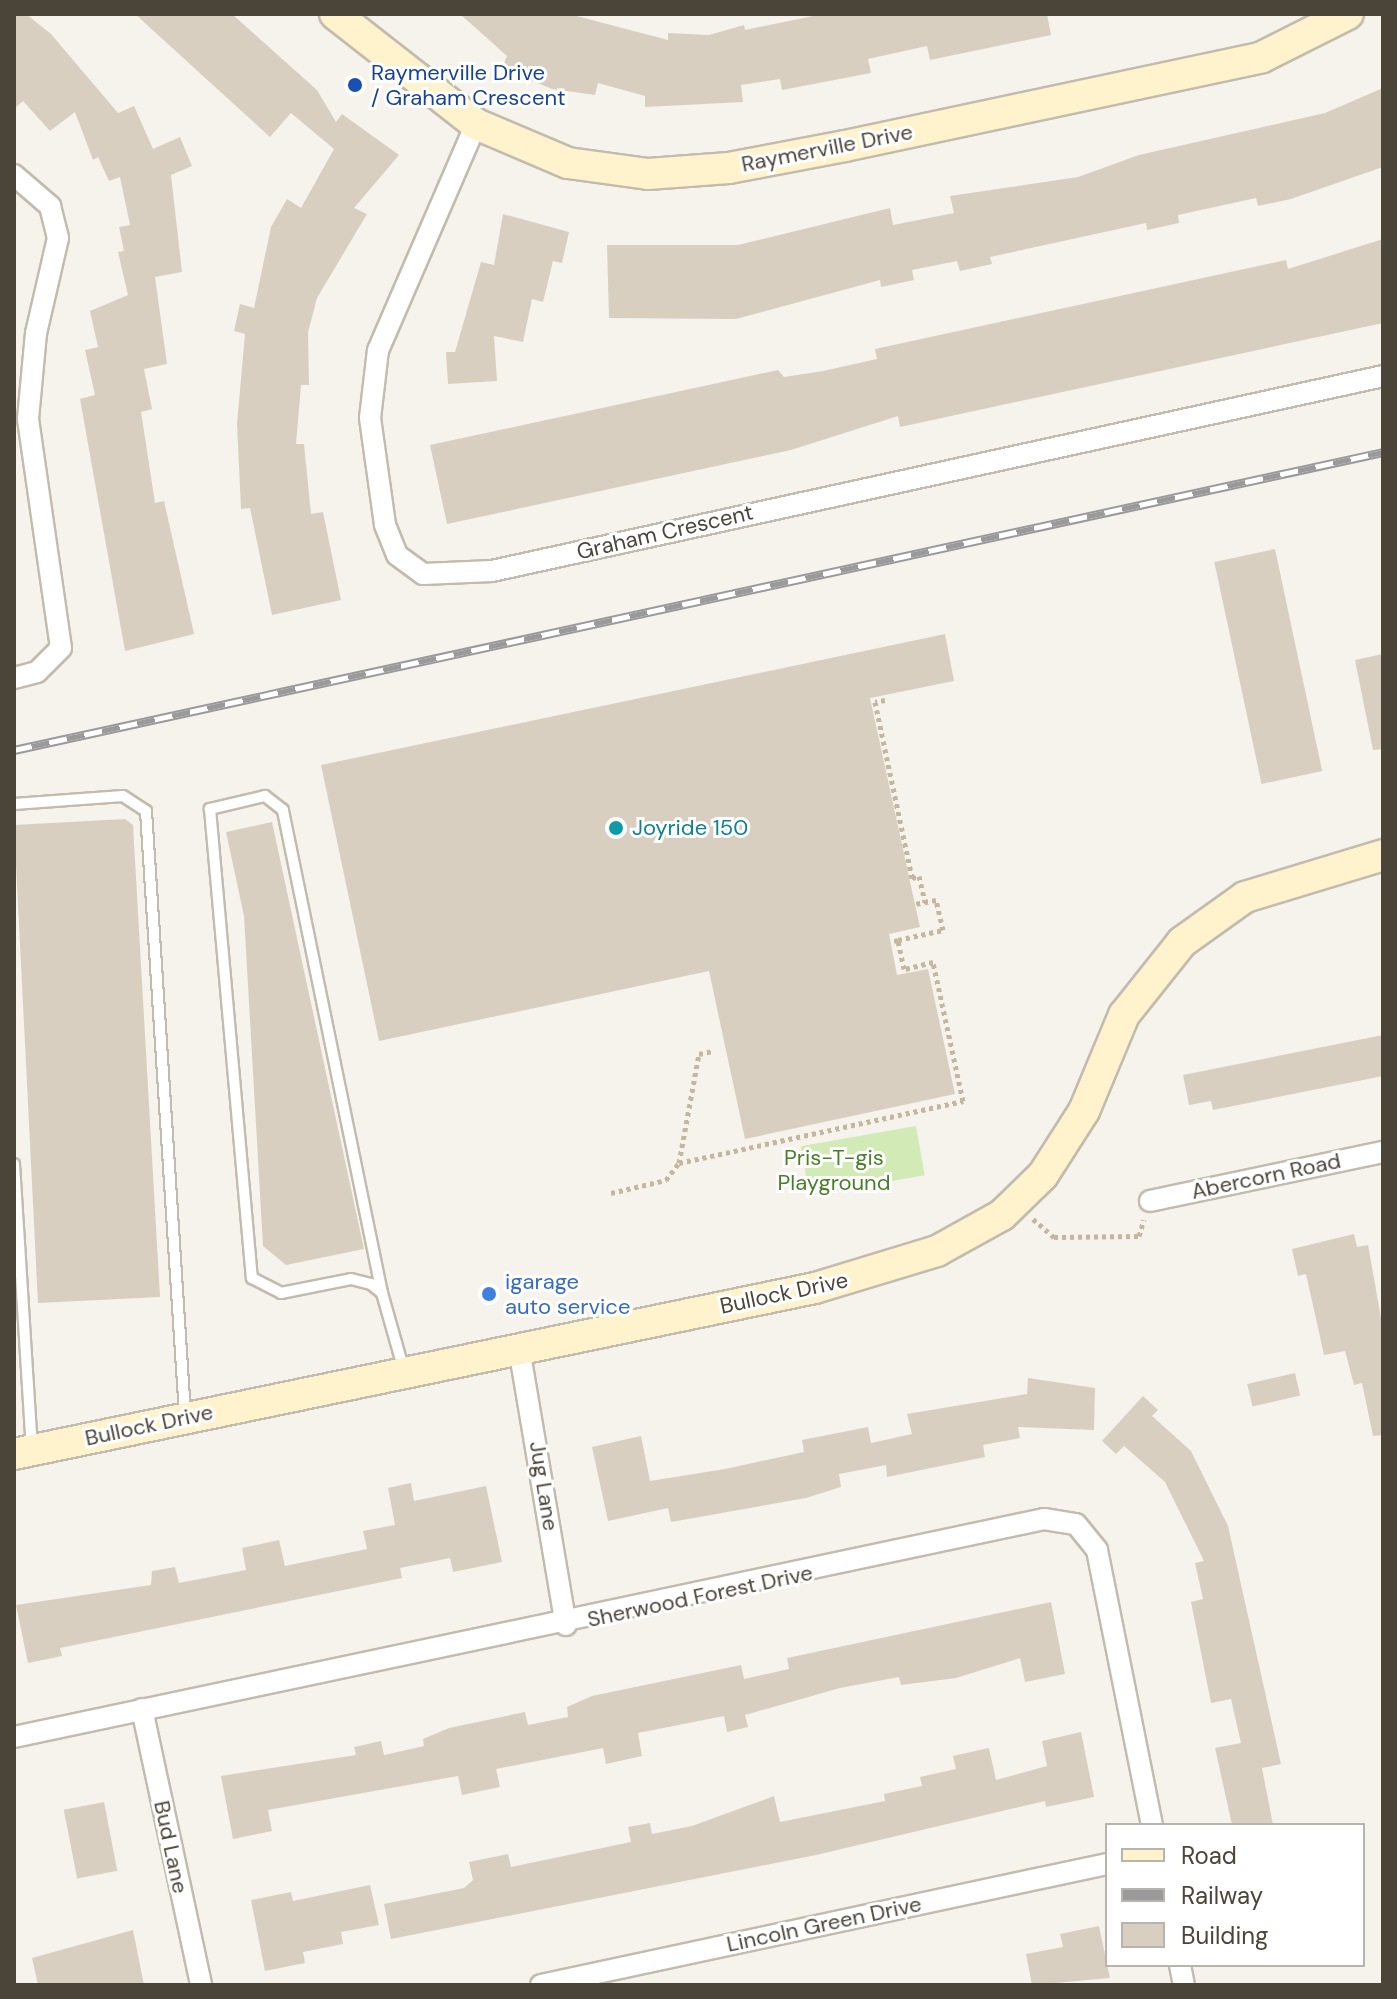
<!DOCTYPE html>
<html>
<head>
<meta charset="utf-8">
<style>
  body { margin:0 }
  #map { position:relative; width:1397px; height:1999px; overflow:hidden; background:#f6f3ec; font-family:"DM Sans",sans-serif }
  div>[style] { position:absolute }
  [style*='--x'] { left:calc(var(--x)*1px); top:calc(var(--y)*1px); width:calc(var(--w)*1px); rotate:calc(var(--a)*1deg) }
  .green>* { inset:0; background:#d2eab5; transform-origin:0 0 }
  .building>* { inset:0; background:#d8cfc1; transform-origin:0 0 }
  .path>* { height:5px; margin-top:-2.5px; transform-origin:0; background:repeating-linear-gradient(90deg,#c4b79f 0 4px,transparent 0 8px) }
  .roads { filter:drop-shadow(2px 0 #c2bbae) drop-shadow(-2px 0 #c2bbae) drop-shadow(0 2px #c2bbae) drop-shadow(0 -2px #c2bbae) }
  .lane>* { height:10px; margin:-5px; padding:0 5px; transform-origin:5px; border-radius:5px; background:#fff }
  .street>* { height:20px; margin:-10px; padding:0 10px; transform-origin:10px; border-radius:10px; background:#fff }
  .secondary>* { height:30px; margin:-15px; padding:0 15px; transform-origin:15px; border-radius:15px; background:#fff3cd }
  .rail>* { height:9px; margin-top:-4.5px; transform-origin:0; background:repeating-linear-gradient(90deg,#fff 0 18px,#9a9a9a 0 36px); box-sizing:border-box; border-block:2px solid #9a9a9a }
  .dots>* { width:22px; height:22px; translate:-50% -50%; box-sizing:border-box; border:4px solid #fff; border-radius:50% }
  span { translate:-50% -50%; white-space:nowrap; text-align:center; line-height:1.15; -webkit-text-stroke:6px #fff; paint-order:stroke }
  .transit-label { font-size:22px; color:#164399 }
  .left { translate:0 -50%; text-align:left }
  .street-label { font-size:22px; color:#4b4439 }
  .culture-label { font-size:22px; color:#0d838f }
  .park-label { font-size:22px; color:#4a7f2a }
  .shop-label { font-size:22px; color:#366cbe }
  .frame { position:absolute; inset:0; border:16px solid #4b4439; pointer-events:none }
  .legend { position:absolute; left:1105px; top:1823px; width:260px; height:144px; box-sizing:border-box; background:#fff; border:2px solid #b7b4b0; margin:0; padding:10px 14px; list-style:none; font-size:24px; color:#4b4439 }
  .legend li { display:flex; align-items:center; gap:16px; height:40px }
  .legend b { width:40px; border:2px solid #b7b4b0 }
</style>
</head>
<body>
<div id="map">
  <div class="green">
    <div style="left:916px;top:1126px;width:50px;height:117px;rotate:80deg"></div>
  </div>
  <div class="building">
    <div style="clip-path:polygon(14px 14px,26px 14px,51px 34px,118px 113px,134px 106px,153px 149px,180px 137px,192px 166px,171px 175px,182px 272px,155px 277px,167px 364px,144px 369px,152px 409px,141px 412px,155px 503px,164px 501px,194px 634px,125px 651px,80px 399px,95px 395px,85px 350px,98px 347px,90px 311px,128px 295px,118px 252px,124px 251px,119px 227px,130px 225px,120px 177px,109px 181px,98px 157px,93px 160px,75px 112px,50px 131px,23px 101px,14px 109px)"></div>
    <div style="clip-path:polygon(135px 14px,232px 14px,317px 90px,336px 122px,342px 114px,399px 155px,354px 208px,367px 214px,317px 298px,308px 332px,309px 385px,301px 385px,296px 444px,304px 444px,311px 514px,323px 512px,341px 600px,272px 615px,250px 508px,241px 509px,237px 424px,245px 334px,234px 331px,240px 304px,254px 308px,271px 227px,287px 199px,301px 208px,334px 149px,291px 113px,270px 137px)"></div>
    <div style="clip-path:polygon(460px 14px,569px 14px,668px 40px,668px 33px,709px 35px,744px 25px,745px 30px,823px 14px,1047px 14px,1051px 35px,930px 60px,927px 46px,868px 59px,871px 73px,782px 90px,780px 79px,741px 85px,743px 102px,645px 107px,645px 96px,598px 83px,595px 95px,552px 89px,502px 68px,507px 56px)"></div>
    <div style="clip-path:polygon(1383px 88px,1383px 167px,1291px 199px,1258px 206px,1256px 198px,1178px 215px,1179px 223px,1147px 230px,1146px 223px,990px 257px,992px 264px,960px 271px,957px 261px,912px 270px,914px 280px,881px 287px,880px 280px,736px 319px,609px 318px,607px 245px,738px 245px,890px 208px,893px 225px,954px 213px,950px 196px,1078px 177px,1139px 155px,1325px 113px)"></div>
    <div style="clip-path:polygon(503px 214px,569px 232px,562px 263px,553px 261px,543px 302px,532px 299px,523px 342px,494px 336px,497px 381px,448px 384px,446px 352px,455px 352px,481px 262px,494px 265px)"></div>
    <div style="clip-path:polygon(1383px 239px,1383px 323px,900px 427px,898px 416px,791px 450px,447px 524px,430px 445px,778px 370px,784px 377px,823px 371px,877px 359px,875px 349px,1286px 260px,1288px 269px)"></div>
    <div style="left:1275px;top:549px;width:227px;height:62px;rotate:78deg"></div>
    <div style="clip-path:polygon(945px 634px,954px 681px,870px 698px,920px 927px,889px 934px,897px 975px,928px 969px,955px 1094px,745px 1139px,709px 971px,379px 1041px,321px 765px)"></div>
    <div style="clip-path:polygon(1383px 654px,1383px 749px,1373px 750px,1355px 660px)"></div>
    <div style="clip-path:polygon(125px 819px,133px 825px,160px 1297px,38px 1303px,14px 825px)"></div>
    <div style="clip-path:polygon(272px 822px,364px 1249px,286px 1265px,263px 1246px,244px 916px,226px 832px)"></div>
    <div style="clip-path:polygon(1383px 1035px,1383px 1076px,1213px 1110px,1211px 1101px,1189px 1105px,1183px 1075px)"></div>
    <div style="clip-path:polygon(1354px 1234px,1357px 1247px,1368px 1245px,1383px 1329px,1383px 1435px,1373px 1436px,1362px 1383px,1354px 1385px,1345px 1351px,1324px 1355px,1306px 1274px,1298px 1276px,1292px 1249px)"></div>
    <div style="left:1295px;top:1373px;width:23px;height:49px;rotate:77deg"></div>
    <div style="clip-path:polygon(1028px 1378px,1095px 1388px,1094px 1430px,1018px 1427px,1020px 1438px,983px 1445px,985px 1457px,887px 1477px,886px 1465px,839px 1474px,841px 1487px,806px 1498px,671px 1522px,668px 1508px,608px 1521px,592px 1447px,641px 1436px,650px 1481px,725px 1469px,804px 1452px,802px 1440px,868px 1427px,871px 1443px,912px 1434px,907px 1414px,1027px 1394px)"></div>
    <div style="clip-path:polygon(1143px 1396px,1158px 1410px,1152px 1416px,1191px 1451px,1228px 1526px,1281px 1764px,1262px 1768px,1273px 1825px,1232px 1825px,1215px 1748px,1241px 1743px,1231px 1699px,1211px 1703px,1191px 1602px,1203px 1599px,1195px 1563px,1204px 1561px,1165px 1482px,1124px 1446px,1116px 1454px,1102px 1441px)"></div>
    <div style="clip-path:polygon(411px 1483px,414px 1501px,486px 1486px,502px 1562px,453px 1572px,450px 1558px,400px 1568px,402px 1578px,60px 1648px,62px 1656px,28px 1663px,16px 1605px,151px 1585px,152px 1571px,175px 1567px,179px 1583px,246px 1570px,242px 1548px,279px 1540px,285px 1566px,367px 1549px,363px 1531px,395px 1525px,388px 1488px)"></div>
    <div style="clip-path:polygon(1051px 1602px,1065px 1674px,1025px 1682px,1020px 1658px,956px 1678px,901px 1685px,899px 1677px,840px 1688px,745px 1715px,748px 1727px,727px 1732px,724px 1716px,638px 1733px,642px 1756px,606px 1764px,603px 1748px,496px 1769px,500px 1787px,462px 1795px,458px 1776px,268px 1810px,272px 1831px,233px 1839px,221px 1776px,356px 1755px,354px 1747px,381px 1741px,384px 1755px,424px 1746px,423px 1739px,449px 1728px,525px 1712px,528px 1725px,568px 1717px,567px 1707px,592px 1696px,741px 1665px,744px 1679px,789px 1669px,787px 1658px)"></div>
    <div style="clip-path:polygon(1081px 1732px,1094px 1797px,1046px 1807px,1045px 1801px,816px 1855px,391px 1939px,384px 1904px,464px 1888px,473px 1880px,469px 1862px,508px 1854px,511px 1867px,631px 1842px,628px 1827px,650px 1823px,652px 1834px,692px 1826px,774px 1796px,780px 1822px,885px 1801px,884px 1794px,922px 1786px,920px 1777px,956px 1769px,953px 1756px,989px 1748px,996px 1780px,1047px 1766px,1042px 1741px)"></div>
    <div style="left:104px;top:1802px;width:70px;height:41px;rotate:79deg"></div>
    <div style="clip-path:polygon(370px 1885px,379px 1925px,341px 1932px,343px 1944px,303px 1952px,305px 1963px,265px 1971px,251px 1900px,291px 1892px,293px 1901px)"></div>
    <div style="clip-path:polygon(1099px 1926px,1110px 1978px,1032px 1985px,1026px 1954px,1063px 1947px,1060px 1934px)"></div>
    <div style="clip-path:polygon(133px 1930px,144px 1985px,38px 1985px,32px 1958px)"></div>
  </div>
  <div class="path">
    <div style="--x:885;--y:700;--w:10;--a:169"></div>
    <div style="--x:875;--y:702;--w:180;--a:78.1"></div>
    <div style="--x:912;--y:878;--w:7;--a:-16"></div>
    <div style="--x:919;--y:876;--w:27;--a:77"></div>
    <div style="--x:898;--y:940;--w:46;--a:-12.5"></div>
    <div style="--x:943;--y:930;--w:31;--a:-103"></div>
    <div style="--x:936;--y:900;--w:21;--a:169"></div>
    <div style="--x:679;--y:1163;--w:111;--a:-79.6"></div>
    <div style="--x:699;--y:1054;--w:14;--a:-12"></div>
    <div style="--x:611;--y:1193;--w:57;--a:-13.3"></div>
    <div style="--x:666;--y:1180;--w:21;--a:-53"></div>
    <div style="--x:679;--y:1163;--w:291;--a:-12.3"></div>
    <div style="--x:963;--y:1101;--w:142;--a:-102.2"></div>
    <div style="--x:933;--y:962;--w:30;--a:166"></div>
    <div style="--x:904;--y:969;--w:30;--a:-102"></div>
    <div style="--x:898;--y:940;--w:7;--a:164"></div>
    <div style="--x:1033;--y:1219;--w:28;--a:41"></div>
    <div style="--x:1054;--y:1237;--w:85;--a:-0.7"></div>
    <div style="--x:1139;--y:1236;--w:17;--a:-73"></div>
  </div>
  <div class="roads">
    <div class="lane">
      <div style="--x:14;--y:804;--w:109;--a:-4.2"></div>
      <div style="--x:123;--y:796;--w:27;--a:33"></div>
      <div style="--x:146;--y:811;--w:604;--a:86.3"></div>
      <div style="--x:14;--y:1164;--w:285;--a:86.4"></div>
      <div style="--x:382;--y:1293;--w:493;--a:-101.6"></div>
      <div style="--x:283;--y:810;--w:23;--a:-142"></div>
      <div style="--x:265;--y:796;--w:57;--a:166.7"></div>
      <div style="--x:210;--y:809;--w:471;--a:84.9"></div>
      <div style="--x:252;--y:1278;--w:33;--a:27"></div>
      <div style="--x:281;--y:1293;--w:71;--a:-11.3"></div>
      <div style="--x:351;--y:1279;--w:21;--a:14"></div>
      <div style="--x:371;--y:1284;--w:14;--a:39"></div>
      <div style="--x:382;--y:1293;--w:81;--a:74.2"></div>
    </div>
    <div class="street">
      <div style="--x:476;--y:124;--w:246;--a:113.4"></div>
      <div style="--x:378;--y:350;--w:68;--a:96.7"></div>
      <div style="--x:370;--y:418;--w:108;--a:82"></div>
      <div style="--x:385;--y:525;--w:32;--a:68"></div>
      <div style="--x:397;--y:555;--w:32;--a:36"></div>
      <div style="--x:423;--y:574;--w:69;--a:-2.5"></div>
      <div style="--x:492;--y:571;--w:912;--a:-12.34"></div>
      <div style="--x:14;--y:175;--w:48;--a:40.7"></div>
      <div style="--x:50;--y:206;--w:33;--a:76"></div>
      <div style="--x:58;--y:238;--w:98;--a:103"></div>
      <div style="--x:36;--y:333;--w:86;--a:95.3"></div>
      <div style="--x:28;--y:419;--w:231;--a:81.8"></div>
      <div style="--x:61;--y:648;--w:34;--a:135"></div>
      <div style="--x:37;--y:672;--w:24;--a:165"></div>
      <div style="--x:1150;--y:1201;--w:238;--a:-11.9"></div>
      <div style="--x:519;--y:1348;--w:281;--a:80.4"></div>
      <div style="--x:142;--y:1709;--w:282;--a:77.9"></div>
      <div style="--x:14;--y:1737;--w:1053;--a:-11.95"></div>
      <div style="--x:1044;--y:1519;--w:32;--a:9"></div>
      <div style="--x:1076;--y:1524;--w:33;--a:51"></div>
      <div style="--x:1097;--y:1550;--w:280;--a:78.7"></div>
      <div style="--x:1180;--y:1965;--w:20;--a:79"></div>
      <div style="--x:541;--y:1985;--w:579;--a:-12.07"></div>
    </div>
    <div class="secondary">
      <div style="--x:335;--y:14;--w:179;--a:38"></div>
      <div style="--x:476;--y:124;--w:100;--a:23"></div>
      <div style="--x:568;--y:163;--w:81;--a:7.8"></div>
      <div style="--x:648;--y:174;--w:81;--a:-4.2"></div>
      <div style="--x:729;--y:168;--w:118;--a:-10.7"></div>
      <div style="--x:845;--y:146;--w:426;--a:-12"></div>
      <div style="--x:1262;--y:57;--w:96;--a:-26.6"></div>
      <div style="--x:14;--y:1454;--w:818;--a:-11.71"></div>
      <div style="--x:815;--y:1288;--w:127;--a:-16.9"></div>
      <div style="--x:937;--y:1251;--w:74;--a:-29"></div>
      <div style="--x:1002;--y:1215;--w:57;--a:-44.3"></div>
      <div style="--x:1043;--y:1175;--w:76;--a:-57.4"></div>
      <div style="--x:1084;--y:1111;--w:104;--a:-67.4"></div>
      <div style="--x:1124;--y:1015;--w:93;--a:-51.5"></div>
      <div style="--x:1182;--y:942;--w:77;--a:-35.5"></div>
      <div style="--x:1245;--y:897;--w:144;--a:-16.9"></div>
    </div>
  </div>
  <div class="rail">
    <div style="--x:14;--y:750;--w:1401;--a:-12.28"></div>
  </div>
  <div class="dots">
    <div style="left:355px;top:85px;background:#1a4fb4"></div>
    <div style="left:616px;top:828px;background:#0f9aa8"></div>
    <div style="left:489px;top:1294px;background:#3f7fe0"></div>
  </div>
  <div class="transit-label">
    <span class="left" style="left:371px;top:85px">Raymerville Drive<br>/ Graham Crescent</span>
  </div>
  <div class="street-label">
    <span style="left:827px;top:148px;rotate:-11deg">Raymerville Drive</span>
    <span style="left:665px;top:532px;rotate:-13deg">Graham Crescent</span>
    <span style="left:1266px;top:1176px;rotate:-12deg">Abercorn Road</span>
    <span style="left:784px;top:1293px;rotate:-12deg">Bullock Drive</span>
    <span style="left:149px;top:1425px;rotate:-12deg">Bullock Drive</span>
    <span style="left:544px;top:1486px;rotate:81deg">Jug Lane</span>
    <span style="left:700px;top:1596px;rotate:-12deg">Sherwood Forest Drive</span>
    <span style="left:171px;top:1847px;rotate:78deg">Bud Lane</span>
    <span style="left:824px;top:1924px;rotate:-12deg">Lincoln Green Drive</span>
  </div>
  <div class="culture-label">
    <span class="left" style="left:632px;top:828px">Joyride 150</span>
  </div>
  <div class="park-label">
    <span style="left:834px;top:1170px">Pris-T-gis<br>Playground</span>
  </div>
  <div class="shop-label">
    <span class="left" style="left:505px;top:1294px">igarage<br>auto service</span>
  </div>
  <div class="frame"></div>
  <ul class="legend">
  <li><b style="height:10px;background:#fff3cd"></b>Road</li>
  <li><b style="height:10px;background:#9a9a9a"></b>Railway</li>
  <li><b style="height:22px;background:#d8cfc1"></b>Building</li>
  </ul>
</div>
</body>
</html>
